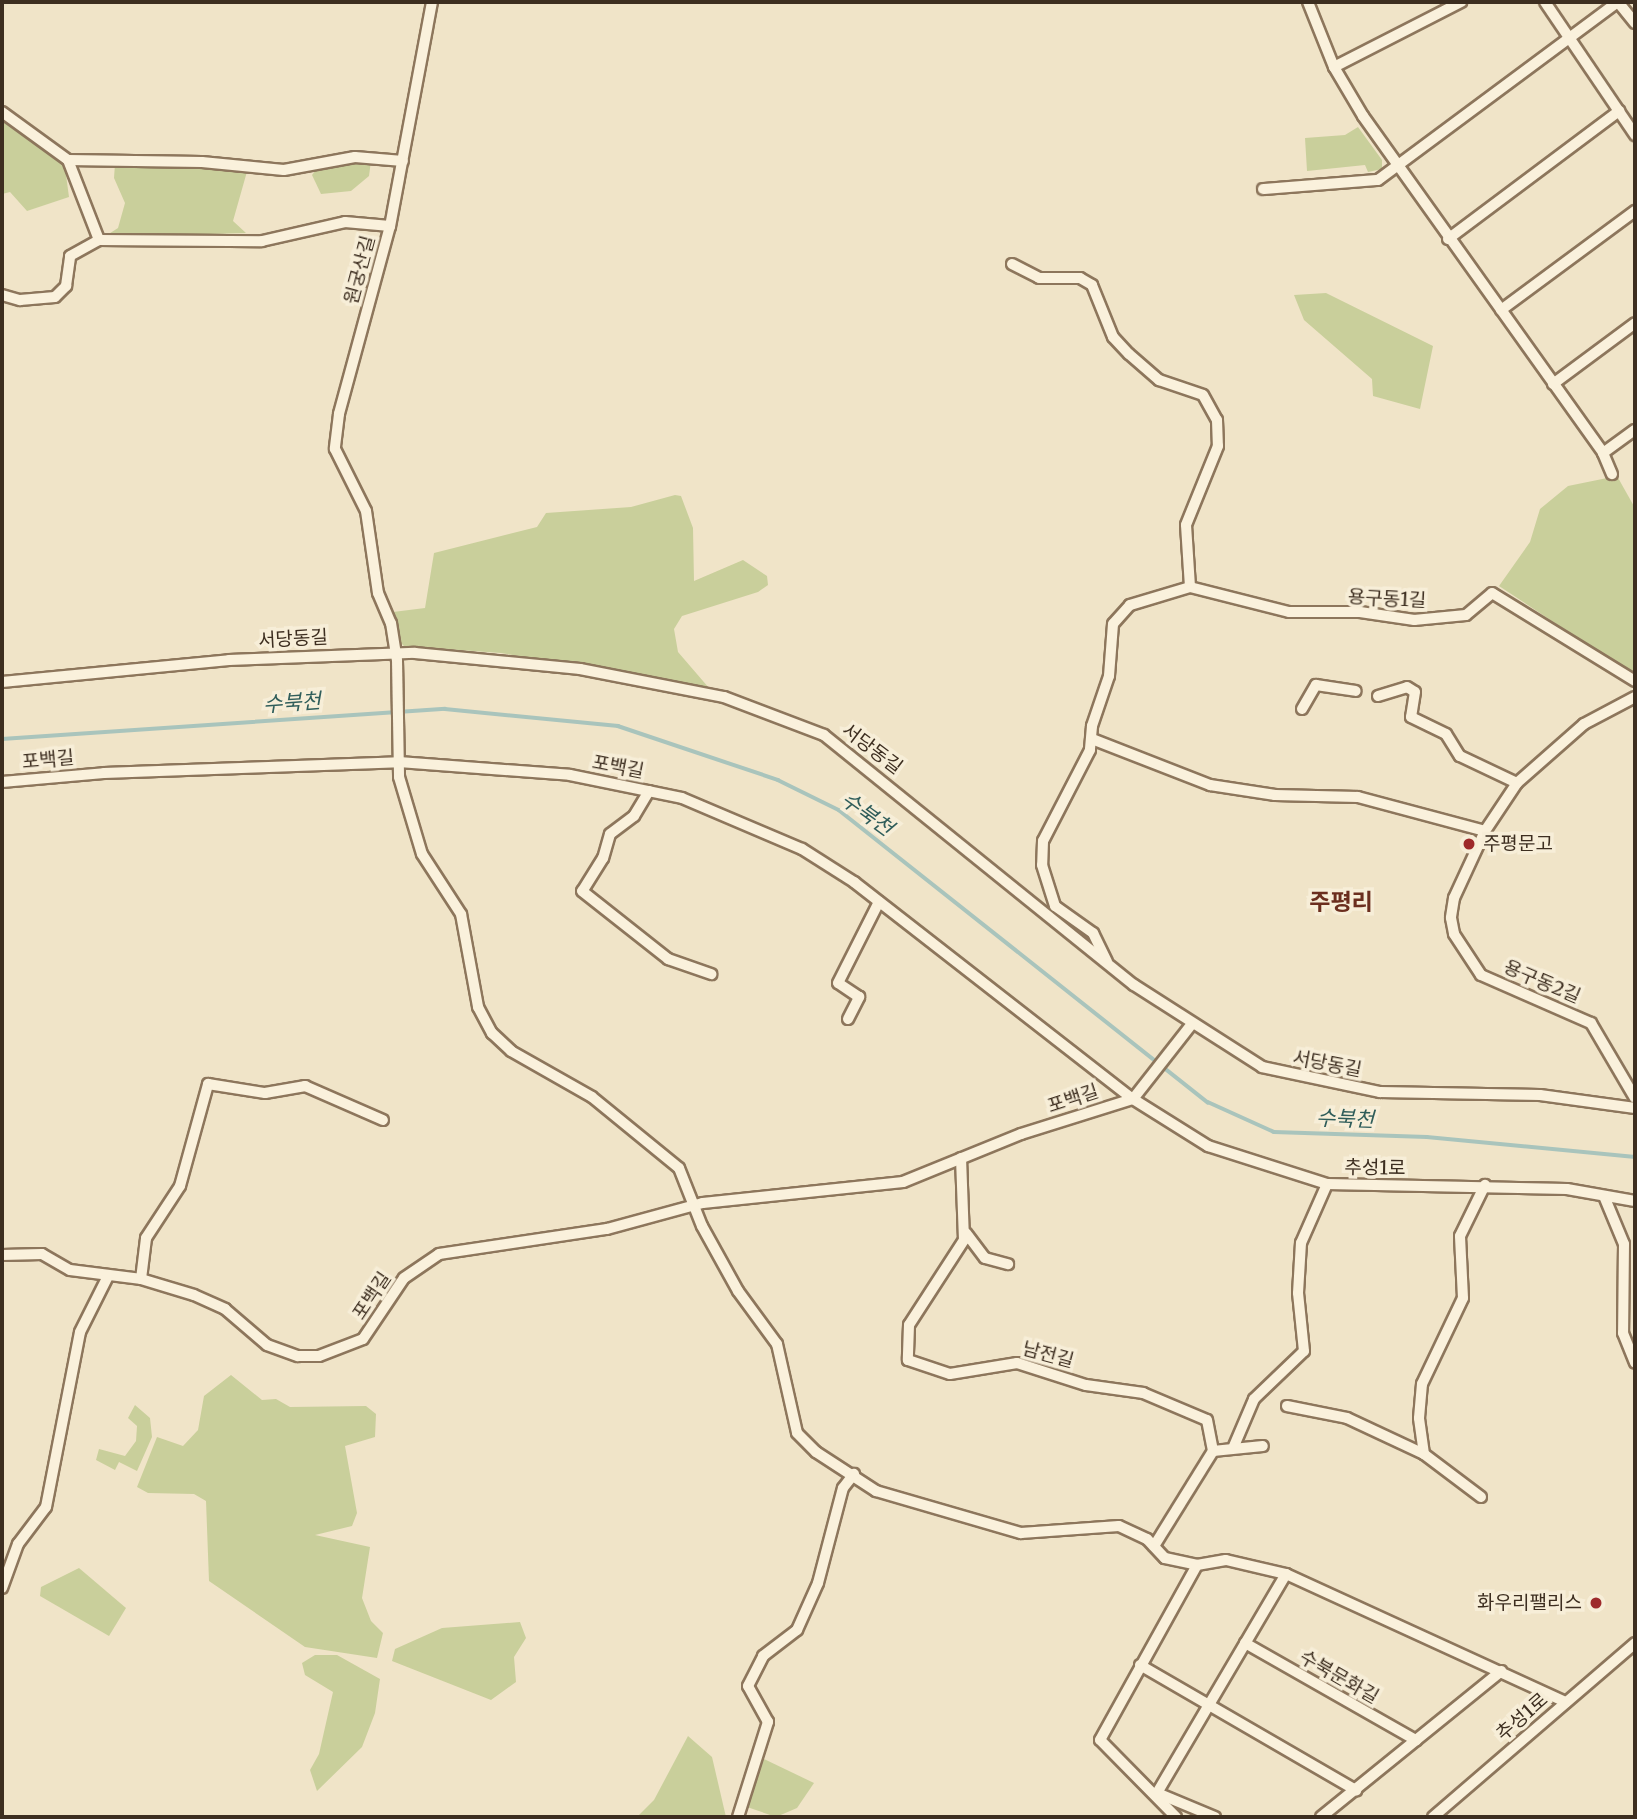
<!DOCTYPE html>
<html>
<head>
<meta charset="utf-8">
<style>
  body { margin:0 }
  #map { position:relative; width:1637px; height:1819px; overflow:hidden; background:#f0e4c8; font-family:Merriweather,"Noto Sans KR",serif }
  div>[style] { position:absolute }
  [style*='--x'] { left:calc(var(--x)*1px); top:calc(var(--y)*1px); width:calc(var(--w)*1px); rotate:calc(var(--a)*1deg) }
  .green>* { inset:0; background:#c9cf9b }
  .stream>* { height:3.5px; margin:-1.75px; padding:0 1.75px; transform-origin:1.75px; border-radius:1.75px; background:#a9c4bc }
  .roads { filter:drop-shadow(2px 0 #8d765c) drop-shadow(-2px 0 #8d765c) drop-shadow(0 2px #8d765c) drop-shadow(0 -2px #8d765c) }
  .minor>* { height:10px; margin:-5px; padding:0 5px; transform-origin:5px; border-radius:5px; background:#faf1dc }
  .dots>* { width:19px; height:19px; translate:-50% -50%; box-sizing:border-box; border:4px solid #f7eed8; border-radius:50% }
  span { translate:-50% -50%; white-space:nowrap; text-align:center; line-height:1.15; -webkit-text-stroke:7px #f7eed8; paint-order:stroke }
  .street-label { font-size:19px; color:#3d2e20 }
  .poi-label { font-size:19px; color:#3d2e20 }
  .left { translate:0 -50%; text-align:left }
  .right { translate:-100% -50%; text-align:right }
  .water-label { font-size:21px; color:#2f5d5a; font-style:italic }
  .quarter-label { font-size:23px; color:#6b2e1e; font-weight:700 }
  .frame { position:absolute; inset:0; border:4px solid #3d2e20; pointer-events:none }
</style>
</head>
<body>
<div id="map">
  <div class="green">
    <div style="clip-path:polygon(2px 119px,64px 160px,69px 197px,27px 211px,10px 192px,2px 194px)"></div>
    <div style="clip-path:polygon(1358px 127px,1382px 160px,1382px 169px,1368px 172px,1365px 165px,1307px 171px,1305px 138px,1345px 135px)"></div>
    <div style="clip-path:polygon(371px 161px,369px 176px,351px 191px,321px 194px,312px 175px,319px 166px,336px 162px)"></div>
    <div style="clip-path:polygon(115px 164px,248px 168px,233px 221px,246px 233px,104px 237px,118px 228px,125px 203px,114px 178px)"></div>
    <div style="clip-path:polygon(1326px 293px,1433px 346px,1420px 409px,1373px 396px,1372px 379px,1304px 320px,1294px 295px)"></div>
    <div style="clip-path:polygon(1617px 476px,1635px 508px,1635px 676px,1499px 586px,1530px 542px,1540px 509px,1568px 486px)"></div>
    <div style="clip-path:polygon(675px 495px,681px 496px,693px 528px,694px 581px,743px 560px,767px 576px,768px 585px,758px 592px,682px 616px,674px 629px,678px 652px,709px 688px,501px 653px,404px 646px,397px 639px,393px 612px,425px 608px,434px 553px,537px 527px,546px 513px,631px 507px)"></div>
    <div style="clip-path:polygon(231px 1375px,262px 1400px,276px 1399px,290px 1407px,366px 1406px,376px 1414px,375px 1437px,345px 1446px,357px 1513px,352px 1526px,315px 1535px,370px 1547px,362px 1598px,371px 1621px,383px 1633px,377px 1658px,305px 1647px,209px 1581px,206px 1501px,194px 1494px,148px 1493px,137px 1487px,157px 1437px,183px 1446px,198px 1430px,204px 1396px)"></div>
    <div style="clip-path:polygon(135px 1405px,150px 1418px,152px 1437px,137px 1471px,119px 1462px,115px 1470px,96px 1460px,99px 1449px,125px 1456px,136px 1441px,137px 1426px,128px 1418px)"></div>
    <div style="clip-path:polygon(79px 1568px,126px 1608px,109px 1636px,40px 1596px,41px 1587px)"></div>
    <div style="clip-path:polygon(520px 1622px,526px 1638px,514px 1657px,516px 1682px,491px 1700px,392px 1661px,395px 1649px,442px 1628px)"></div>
    <div style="clip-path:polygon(315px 1655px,337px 1655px,380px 1679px,375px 1713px,362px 1747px,317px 1791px,310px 1770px,319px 1754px,333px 1692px,305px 1675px,302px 1663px)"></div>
    <div style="clip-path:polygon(688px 1736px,712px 1757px,726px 1817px,637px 1817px,654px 1800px)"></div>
    <div style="clip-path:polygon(764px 1759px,814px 1783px,797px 1808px,776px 1817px,747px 1807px)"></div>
  </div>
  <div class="stream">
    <div style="--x:2;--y:739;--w:444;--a:-3.9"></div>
    <div style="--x:445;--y:709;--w:174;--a:5.6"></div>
    <div style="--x:618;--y:726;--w:169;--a:18.6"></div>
    <div style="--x:778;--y:780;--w:68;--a:26.2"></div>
    <div style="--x:839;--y:810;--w:471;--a:38.4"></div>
    <div style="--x:1208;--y:1102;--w:72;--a:24.4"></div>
    <div style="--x:1274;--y:1132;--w:153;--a:1.9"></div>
    <div style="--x:1427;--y:1137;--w:209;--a:5.5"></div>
  </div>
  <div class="roads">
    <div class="minor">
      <div style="--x:432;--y:2;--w:228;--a:100.6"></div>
      <div style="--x:390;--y:226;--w:195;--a:105.2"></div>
      <div style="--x:339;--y:414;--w:35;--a:97"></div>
      <div style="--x:335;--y:449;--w:69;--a:63.4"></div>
      <div style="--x:366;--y:511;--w:83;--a:81.7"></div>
      <div style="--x:378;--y:593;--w:33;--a:67"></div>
      <div style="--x:391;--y:623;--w:37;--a:81"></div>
      <div style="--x:397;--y:660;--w:117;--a:89"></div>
      <div style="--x:399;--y:777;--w:80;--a:73.4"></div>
      <div style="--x:422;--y:854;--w:72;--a:57"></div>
      <div style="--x:461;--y:914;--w:95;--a:79.6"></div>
      <div style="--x:478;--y:1007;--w:30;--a:62"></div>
      <div style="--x:492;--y:1033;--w:26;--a:43"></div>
      <div style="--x:511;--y:1051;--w:93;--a:29.6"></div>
      <div style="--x:592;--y:1097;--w:112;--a:39.2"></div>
      <div style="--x:679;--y:1168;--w:62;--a:68.4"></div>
      <div style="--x:702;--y:1226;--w:74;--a:61"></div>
      <div style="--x:738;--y:1291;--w:66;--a:53.7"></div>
      <div style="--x:777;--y:1344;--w:91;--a:77.3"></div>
      <div style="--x:797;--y:1433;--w:27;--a:45"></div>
      <div style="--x:816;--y:1452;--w:72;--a:33"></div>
      <div style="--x:876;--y:1491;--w:151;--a:16.2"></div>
      <div style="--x:1021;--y:1533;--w:98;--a:-4.1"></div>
      <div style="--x:1119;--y:1526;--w:31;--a:25"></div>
      <div style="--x:1147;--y:1539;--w:26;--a:47"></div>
      <div style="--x:1165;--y:1558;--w:33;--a:12"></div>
      <div style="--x:1197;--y:1565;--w:29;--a:-10"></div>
      <div style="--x:1226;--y:1560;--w:62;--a:13.1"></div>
      <div style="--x:1286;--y:1574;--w:308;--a:24.6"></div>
      <div style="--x:1308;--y:2;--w:70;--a:68.2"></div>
      <div style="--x:1334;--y:67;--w:57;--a:59.4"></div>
      <div style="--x:1363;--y:116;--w:414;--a:54.5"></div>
      <div style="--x:1603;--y:453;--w:23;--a:67"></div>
      <div style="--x:1545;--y:2;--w:161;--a:55.9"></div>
      <div style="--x:1334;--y:67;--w:143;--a:-27.1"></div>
      <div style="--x:2;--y:112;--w:82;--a:36"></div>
      <div style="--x:68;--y:160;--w:86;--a:68.8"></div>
      <div style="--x:68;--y:160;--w:134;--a:0.9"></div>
      <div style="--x:202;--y:162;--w:82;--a:5.6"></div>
      <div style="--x:284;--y:170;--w:72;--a:-10.4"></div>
      <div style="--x:355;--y:157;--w:48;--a:4.8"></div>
      <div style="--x:1263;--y:189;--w:115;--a:-4.5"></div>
      <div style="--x:1378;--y:180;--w:299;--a:-36.6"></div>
      <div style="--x:1618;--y:2;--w:27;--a:51"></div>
      <div style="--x:1448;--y:239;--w:214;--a:-36.8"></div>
      <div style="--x:1012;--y:264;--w:30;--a:27"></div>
      <div style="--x:1039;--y:278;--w:41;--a:0"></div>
      <div style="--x:1080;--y:278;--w:14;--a:30"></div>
      <div style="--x:1092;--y:285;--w:56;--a:68"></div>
      <div style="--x:1113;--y:337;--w:23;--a:47"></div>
      <div style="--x:1129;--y:354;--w:40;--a:41"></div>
      <div style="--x:1159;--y:380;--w:46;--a:18.8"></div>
      <div style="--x:1203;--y:395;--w:29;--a:61"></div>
      <div style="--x:1217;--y:420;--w:26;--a:88"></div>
      <div style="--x:1218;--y:446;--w:85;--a:112.1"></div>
      <div style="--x:1186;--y:525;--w:62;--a:86.3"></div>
      <div style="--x:1190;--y:587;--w:63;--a:163.3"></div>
      <div style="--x:1130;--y:605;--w:25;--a:132"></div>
      <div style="--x:1113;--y:624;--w:52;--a:94.4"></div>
      <div style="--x:1109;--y:676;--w:53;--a:108.8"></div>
      <div style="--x:1092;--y:726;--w:24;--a:95"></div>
      <div style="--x:1090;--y:750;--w:102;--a:117.3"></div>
      <div style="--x:1043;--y:841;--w:24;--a:92"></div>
      <div style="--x:1042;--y:865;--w:43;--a:72.4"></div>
      <div style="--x:1055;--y:906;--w:47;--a:35.4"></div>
      <div style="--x:1093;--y:933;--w:32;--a:64"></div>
      <div style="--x:2;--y:295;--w:19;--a:16"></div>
      <div style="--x:20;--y:300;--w:35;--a:-5"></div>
      <div style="--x:55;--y:297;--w:16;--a:-45"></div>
      <div style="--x:66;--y:286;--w:30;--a:-82"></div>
      <div style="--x:70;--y:256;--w:33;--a:-29"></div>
      <div style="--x:99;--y:240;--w:163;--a:0.4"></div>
      <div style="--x:262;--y:241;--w:85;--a:-12.9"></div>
      <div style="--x:345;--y:222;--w:45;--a:5.1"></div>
      <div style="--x:1501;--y:310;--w:167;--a:-36.5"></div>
      <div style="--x:1553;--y:384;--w:102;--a:-36.6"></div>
      <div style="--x:1603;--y:453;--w:39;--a:-36"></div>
      <div style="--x:1190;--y:587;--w:102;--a:14.2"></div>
      <div style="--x:1289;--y:612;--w:71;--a:0"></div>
      <div style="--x:1360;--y:612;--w:55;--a:8.4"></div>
      <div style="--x:1414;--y:620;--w:52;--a:-5.5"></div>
      <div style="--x:1466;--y:615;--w:34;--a:-40"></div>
      <div style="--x:1492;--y:593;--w:168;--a:31.6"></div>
      <div style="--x:2;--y:682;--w:228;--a:-5.5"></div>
      <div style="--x:229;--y:660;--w:186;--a:-2.2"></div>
      <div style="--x:415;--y:653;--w:166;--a:5.5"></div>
      <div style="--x:580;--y:669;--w:147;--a:11"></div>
      <div style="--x:724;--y:697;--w:107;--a:20.8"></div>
      <div style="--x:824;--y:735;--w:398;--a:38.9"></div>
      <div style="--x:1134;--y:985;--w:152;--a:32.6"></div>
      <div style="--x:1262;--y:1067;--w:121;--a:12"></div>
      <div style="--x:1380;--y:1092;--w:160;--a:1.1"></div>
      <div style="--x:1540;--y:1095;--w:96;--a:7.8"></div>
      <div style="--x:1378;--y:696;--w:30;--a:-17"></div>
      <div style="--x:1407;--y:687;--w:9;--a:32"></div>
      <div style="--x:1415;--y:692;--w:25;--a:99"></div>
      <div style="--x:1411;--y:717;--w:39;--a:26"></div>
      <div style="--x:1446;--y:734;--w:26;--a:58"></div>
      <div style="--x:1460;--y:756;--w:63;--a:25.3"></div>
      <div style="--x:1635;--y:697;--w:58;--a:152.1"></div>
      <div style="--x:1584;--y:724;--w:89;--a:138.6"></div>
      <div style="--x:1517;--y:783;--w:58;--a:123.7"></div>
      <div style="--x:1485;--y:831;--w:74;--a:114.8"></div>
      <div style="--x:1454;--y:898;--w:20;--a:99"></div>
      <div style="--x:1451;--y:918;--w:16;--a:79"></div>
      <div style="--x:1454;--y:934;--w:49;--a:56.6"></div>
      <div style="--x:1481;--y:975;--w:120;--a:23.6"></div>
      <div style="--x:1591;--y:1023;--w:87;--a:59.6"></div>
      <div style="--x:1302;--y:709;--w:28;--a:-60"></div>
      <div style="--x:1316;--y:685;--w:40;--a:8.5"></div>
      <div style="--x:1092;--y:739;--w:127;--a:21.3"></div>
      <div style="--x:1210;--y:785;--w:66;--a:8.7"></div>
      <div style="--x:1275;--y:795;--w:83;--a:1.4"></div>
      <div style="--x:1358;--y:797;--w:131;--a:15"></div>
      <div style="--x:2;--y:782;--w:102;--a:-5"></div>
      <div style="--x:104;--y:773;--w:295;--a:-2.1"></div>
      <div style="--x:399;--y:762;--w:171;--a:4.3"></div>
      <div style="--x:570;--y:775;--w:114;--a:11.6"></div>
      <div style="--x:682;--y:798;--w:130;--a:23"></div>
      <div style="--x:802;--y:849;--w:62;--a:32.4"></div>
      <div style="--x:854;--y:882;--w:353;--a:37.9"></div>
      <div style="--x:1133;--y:1099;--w:89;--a:32.1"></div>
      <div style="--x:1208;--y:1146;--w:125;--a:17.7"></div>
      <div style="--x:1327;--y:1184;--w:240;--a:1.2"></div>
      <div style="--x:1567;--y:1189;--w:69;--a:10"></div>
      <div style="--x:649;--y:791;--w:29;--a:121"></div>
      <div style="--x:634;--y:816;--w:30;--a:143"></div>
      <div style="--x:610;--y:834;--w:25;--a:106"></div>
      <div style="--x:603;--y:858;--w:39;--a:122"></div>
      <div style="--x:582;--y:891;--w:110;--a:38.3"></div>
      <div style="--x:668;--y:959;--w:46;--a:19.2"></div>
      <div style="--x:848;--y:1019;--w:25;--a:-63"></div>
      <div style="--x:859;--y:997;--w:25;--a:-146"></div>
      <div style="--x:838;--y:983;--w:91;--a:-63.2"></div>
      <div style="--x:961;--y:1158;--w:82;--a:87.9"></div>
      <div style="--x:964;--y:1240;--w:101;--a:122.9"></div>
      <div style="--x:909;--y:1325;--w:35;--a:92"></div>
      <div style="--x:908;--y:1360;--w:44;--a:18.4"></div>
      <div style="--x:950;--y:1374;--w:68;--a:-9.3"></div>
      <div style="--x:1017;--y:1363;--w:72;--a:17.7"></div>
      <div style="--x:1086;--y:1385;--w:58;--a:8"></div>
      <div style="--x:1143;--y:1393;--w:69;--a:22.9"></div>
      <div style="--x:1207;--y:1420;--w:32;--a:79"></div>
      <div style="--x:1213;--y:1451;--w:112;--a:121.8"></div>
      <div style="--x:1604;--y:1196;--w:52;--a:67.4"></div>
      <div style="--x:1624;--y:1244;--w:89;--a:90.6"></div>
      <div style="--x:1623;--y:1333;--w:32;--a:68"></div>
      <div style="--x:966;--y:1233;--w:31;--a:53"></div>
      <div style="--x:985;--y:1258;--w:24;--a:15"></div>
      <div style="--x:2;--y:1255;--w:40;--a:-1.4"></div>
      <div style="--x:42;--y:1254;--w:32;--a:30"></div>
      <div style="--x:70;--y:1270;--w:72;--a:7.2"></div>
      <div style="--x:141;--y:1279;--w:55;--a:16.8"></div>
      <div style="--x:194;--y:1295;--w:34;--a:24"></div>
      <div style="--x:225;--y:1309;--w:55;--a:40.6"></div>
      <div style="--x:267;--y:1345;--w:33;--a:20"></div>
      <div style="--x:298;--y:1356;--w:21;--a:0"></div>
      <div style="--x:319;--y:1356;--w:47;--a:-21.1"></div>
      <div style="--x:363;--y:1339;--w:73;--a:-56.1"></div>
      <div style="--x:404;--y:1278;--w:42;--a:-34.4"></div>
      <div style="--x:439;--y:1254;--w:170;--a:-8.5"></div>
      <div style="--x:607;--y:1229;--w:99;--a:-15.2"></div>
      <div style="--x:703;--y:1203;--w:201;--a:-6"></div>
      <div style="--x:903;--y:1182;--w:127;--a:-22.1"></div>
      <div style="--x:1021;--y:1134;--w:117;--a:-17.4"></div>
      <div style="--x:1133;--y:1099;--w:94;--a:-51.9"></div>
      <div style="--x:141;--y:1279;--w:41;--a:-83"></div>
      <div style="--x:146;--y:1238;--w:62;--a:-56.8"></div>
      <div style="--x:180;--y:1186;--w:106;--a:-74.6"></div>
      <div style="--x:208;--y:1084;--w:58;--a:9"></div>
      <div style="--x:265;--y:1093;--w:41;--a:-9.9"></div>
      <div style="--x:305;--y:1086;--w:85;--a:23.6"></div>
      <div style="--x:1287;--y:1406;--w:61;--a:11.3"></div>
      <div style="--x:1347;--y:1418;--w:85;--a:25.1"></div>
      <div style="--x:1234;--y:1446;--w:51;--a:-66.9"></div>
      <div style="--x:1254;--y:1399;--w:69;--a:-43.8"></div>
      <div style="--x:1304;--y:1351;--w:58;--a:-95.9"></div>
      <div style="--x:1298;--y:1293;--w:50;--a:-86.6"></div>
      <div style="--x:1301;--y:1243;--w:64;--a:-66.2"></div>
      <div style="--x:1213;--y:1451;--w:50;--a:-5.7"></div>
      <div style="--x:1481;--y:1497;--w:71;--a:-143"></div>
      <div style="--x:1424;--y:1454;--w:36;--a:-98"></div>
      <div style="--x:1419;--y:1418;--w:34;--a:-85"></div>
      <div style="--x:1422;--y:1384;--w:95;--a:-64.5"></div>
      <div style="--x:1463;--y:1298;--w:62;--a:-92.8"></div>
      <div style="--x:1460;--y:1236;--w:57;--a:-63.9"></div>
      <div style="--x:2;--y:1588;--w:47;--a:-70"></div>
      <div style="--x:18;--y:1544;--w:46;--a:-52.9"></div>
      <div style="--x:46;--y:1507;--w:178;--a:-79"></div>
      <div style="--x:80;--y:1332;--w:63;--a:-63.4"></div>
      <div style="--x:1245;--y:1643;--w:197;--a:29.6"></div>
      <div style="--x:1140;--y:1665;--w:250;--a:30.1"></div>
      <div style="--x:738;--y:1817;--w:100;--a:-72.5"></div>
      <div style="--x:768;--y:1722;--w:41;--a:-119.1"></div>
      <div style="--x:748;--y:1686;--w:34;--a:-63"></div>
      <div style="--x:763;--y:1656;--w:43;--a:-37.4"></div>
      <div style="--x:797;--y:1630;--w:51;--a:-65.9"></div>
      <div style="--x:818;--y:1583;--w:98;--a:-75.3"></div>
      <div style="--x:843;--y:1488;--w:18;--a:-52"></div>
      <div style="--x:1176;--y:1817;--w:108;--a:-134.6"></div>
      <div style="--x:1100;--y:1740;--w:200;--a:-61"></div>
      <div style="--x:1215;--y:1817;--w:63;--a:-157.5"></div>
      <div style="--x:1157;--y:1793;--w:254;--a:-59.5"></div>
      <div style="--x:1321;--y:1817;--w:232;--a:-39"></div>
      <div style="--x:1433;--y:1817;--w:267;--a:-40.7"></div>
    </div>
  </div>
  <div class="dots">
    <div style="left:1469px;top:844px;background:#9e2a2b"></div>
    <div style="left:1596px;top:1603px;background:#9e2a2b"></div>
  </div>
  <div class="street-label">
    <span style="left:360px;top:270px;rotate:-75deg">원궁산길</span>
    <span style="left:1387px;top:599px;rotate:3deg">용구동1길</span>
    <span style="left:293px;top:639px;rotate:-3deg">서당동길</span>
    <span style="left:872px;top:749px;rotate:37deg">서당동길</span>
    <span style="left:48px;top:760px;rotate:-5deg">포백길</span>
    <span style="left:618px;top:767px;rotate:11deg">포백길</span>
    <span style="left:1542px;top:982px;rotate:23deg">용구동2길</span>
    <span style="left:1327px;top:1064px;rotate:11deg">서당동길</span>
    <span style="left:1073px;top:1099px;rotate:-18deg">포백길</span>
    <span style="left:1375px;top:1168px;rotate:1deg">추성1로</span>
    <span style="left:372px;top:1296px;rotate:-56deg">포백길</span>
    <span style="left:1048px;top:1355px;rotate:15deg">남전길</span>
    <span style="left:1339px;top:1677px;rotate:30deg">수북문화길</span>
    <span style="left:1522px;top:1717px;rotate:-41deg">추성1로</span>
  </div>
  <div class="poi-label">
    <span class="left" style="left:1483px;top:844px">주평문고</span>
    <span class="right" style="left:1582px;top:1603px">화우리팰리스</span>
  </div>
  <div class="water-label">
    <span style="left:292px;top:703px;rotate:-4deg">수북천</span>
    <span style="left:867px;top:814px;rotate:36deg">수북천</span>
    <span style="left:1345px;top:1119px;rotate:2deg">수북천</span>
  </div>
  <div class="quarter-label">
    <span style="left:1341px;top:902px">주평리</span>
  </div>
  <div class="frame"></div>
</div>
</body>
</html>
